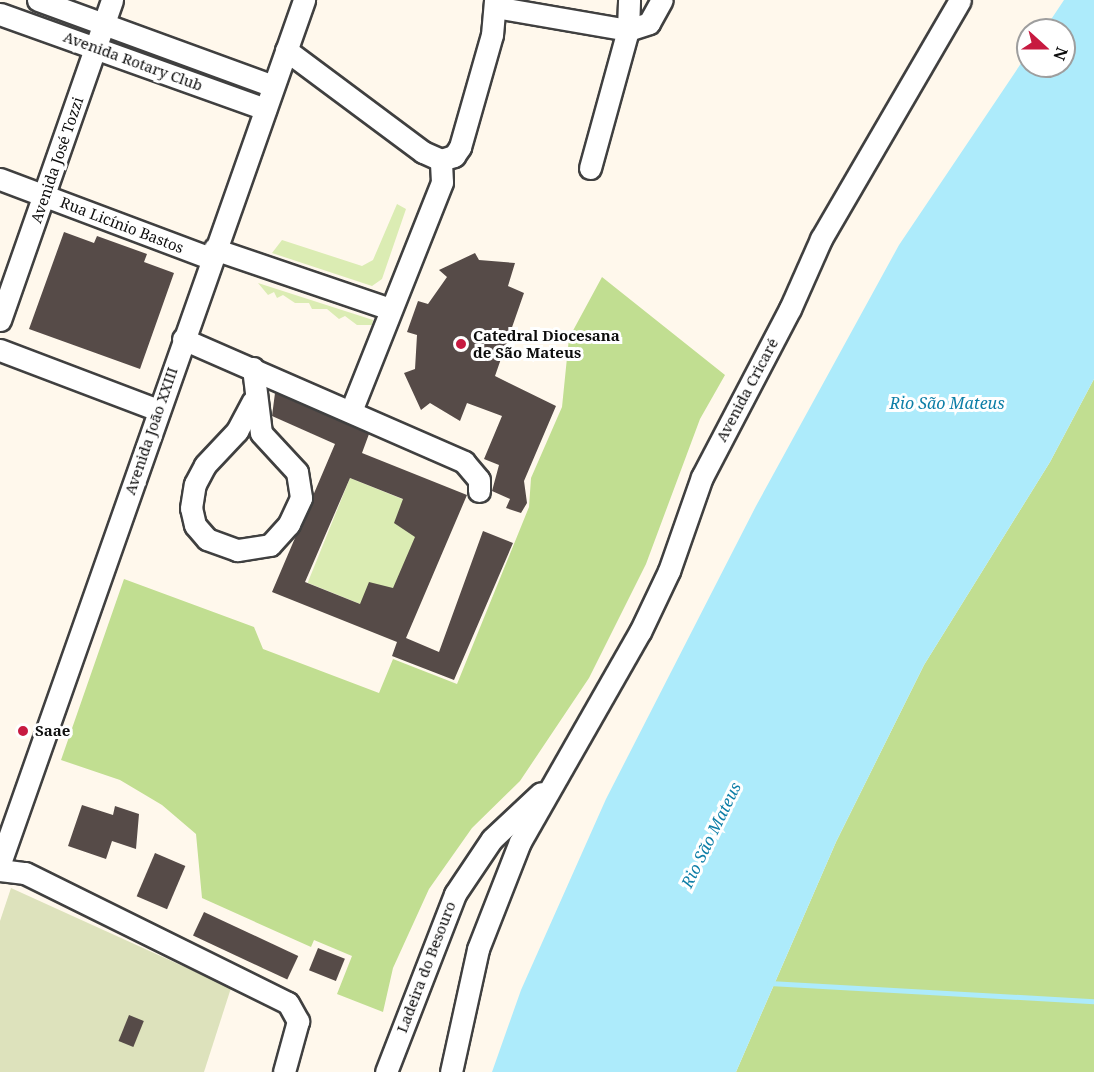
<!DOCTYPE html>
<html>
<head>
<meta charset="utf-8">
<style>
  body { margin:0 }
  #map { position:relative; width:1094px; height:1072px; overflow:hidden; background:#fff8ec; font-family:"Noto Serif",serif }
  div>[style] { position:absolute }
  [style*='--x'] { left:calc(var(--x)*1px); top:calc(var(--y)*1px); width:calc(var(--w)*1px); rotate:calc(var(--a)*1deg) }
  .green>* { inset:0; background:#dbecb3; transform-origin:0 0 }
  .forest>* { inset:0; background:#c1de91 }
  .cemetery>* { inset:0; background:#dde2bc }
  .water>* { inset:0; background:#adebfb }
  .stream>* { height:5px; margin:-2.5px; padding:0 2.5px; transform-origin:2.5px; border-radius:2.5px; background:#adebfb }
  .building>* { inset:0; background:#564b48; transform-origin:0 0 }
  .roads { filter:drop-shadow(2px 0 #404040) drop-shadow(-2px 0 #404040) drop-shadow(0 2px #404040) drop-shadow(0 -2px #404040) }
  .minor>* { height:21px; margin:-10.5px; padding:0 10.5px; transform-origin:10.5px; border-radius:10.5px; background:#fff }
  .dots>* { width:16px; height:16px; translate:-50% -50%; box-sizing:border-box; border:3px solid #fff; border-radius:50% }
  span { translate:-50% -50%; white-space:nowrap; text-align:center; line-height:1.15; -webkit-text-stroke:6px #fff; paint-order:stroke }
  .street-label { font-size:15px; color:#0d0d0d }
  .poi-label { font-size:15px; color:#0d0d0d; font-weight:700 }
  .left { translate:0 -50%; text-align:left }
  .water-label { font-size:16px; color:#0d7ea7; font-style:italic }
  .north { position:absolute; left:1016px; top:18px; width:60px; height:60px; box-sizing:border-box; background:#fff; border:2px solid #9e9e9e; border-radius:50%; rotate:111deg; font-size:16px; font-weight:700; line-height:24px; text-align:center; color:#0d0d0d }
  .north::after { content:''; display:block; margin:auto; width:21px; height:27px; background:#c71a40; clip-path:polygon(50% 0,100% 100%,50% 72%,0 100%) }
</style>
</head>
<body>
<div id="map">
  <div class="green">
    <div style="clip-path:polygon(397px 204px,406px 209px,382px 279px,372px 286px,272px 253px,282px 240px,362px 266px,373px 260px)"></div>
    <div style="clip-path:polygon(258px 283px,373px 320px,372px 325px,357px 325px,345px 316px,339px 319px,327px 309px,312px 309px,309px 303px,295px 303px,283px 295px,277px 298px,274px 292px,268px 295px)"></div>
    <div style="left:350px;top:478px;width:83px;height:113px;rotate:22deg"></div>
  </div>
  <div class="forest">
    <div style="clip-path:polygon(602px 277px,725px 375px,700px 419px,646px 564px,589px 678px,520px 781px,472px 828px,429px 889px,393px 968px,383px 1012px,337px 994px,352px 956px,314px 940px,311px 947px,202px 898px,196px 834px,162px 805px,120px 780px,61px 760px,124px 579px,254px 627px,263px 649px,379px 693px,393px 659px,457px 684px,529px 507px,531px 478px,562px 407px,569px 338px)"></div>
    <div style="clip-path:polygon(1094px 379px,1094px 1072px,736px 1072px,836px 842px,924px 665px,1050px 462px)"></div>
  </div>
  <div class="cemetery">
    <div style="clip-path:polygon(11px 888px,231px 988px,204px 1072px,0 1072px,0 921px)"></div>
  </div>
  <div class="water">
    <div style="clip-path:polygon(1064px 0,1094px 0,1094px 379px,1050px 462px,924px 665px,836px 842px,736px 1072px,492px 1072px,521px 990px,606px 799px,756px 506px,899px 245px,1028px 53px,1028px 66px,1064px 66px,1064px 30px,1044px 30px)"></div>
  </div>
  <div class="stream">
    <div style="--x:769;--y:983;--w:325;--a:3.2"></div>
  </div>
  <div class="building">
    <div style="clip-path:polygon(64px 232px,94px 243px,97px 236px,147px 254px,144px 262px,174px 273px,140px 369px,29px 329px)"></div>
    <div style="clip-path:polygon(475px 253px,479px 260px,515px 263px,508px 286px,524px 293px,495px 376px,556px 406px,524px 481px,527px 503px,521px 513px,506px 508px,510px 499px,492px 491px,499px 465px,484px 459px,502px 416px,467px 403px,460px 421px,430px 403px,421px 410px,404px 373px,415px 369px,417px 335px,407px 332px,418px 301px,428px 304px,447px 277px,439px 270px)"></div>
    <div style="clip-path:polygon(evenodd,275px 393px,369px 434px,362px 453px,467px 495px,406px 638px,439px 652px,483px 531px,513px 543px,454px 680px,392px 656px,397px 642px,272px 592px,335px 444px,272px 416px,275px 393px,350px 478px,403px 499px,394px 523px,415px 537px,393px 588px,369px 582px,360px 604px,305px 582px,350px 478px)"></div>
    <div style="clip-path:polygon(82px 805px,113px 815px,115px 806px,139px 814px,136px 849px,112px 841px,106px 859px,68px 846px)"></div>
    <div style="left:155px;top:853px;width:33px;height:47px;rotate:23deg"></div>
    <div style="left:204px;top:912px;width:104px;height:26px;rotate:25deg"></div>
    <div style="left:318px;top:948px;width:29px;height:24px;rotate:22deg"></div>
    <div style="left:129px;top:1015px;width:16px;height:28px;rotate:22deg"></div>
  </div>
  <div class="roads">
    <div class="minor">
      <div style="--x:38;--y:0;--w:250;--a:20.1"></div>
      <div style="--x:495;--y:7;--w:135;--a:9.8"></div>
      <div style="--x:628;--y:30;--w:22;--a:-18"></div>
      <div style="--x:649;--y:23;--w:26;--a:-61"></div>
      <div style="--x:0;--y:14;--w:282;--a:19.7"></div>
      <div style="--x:286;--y:50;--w:171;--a:36.7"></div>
      <div style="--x:423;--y:152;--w:20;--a:24"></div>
      <div style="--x:441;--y:160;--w:14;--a:-17"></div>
      <div style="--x:454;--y:156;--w:11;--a:-56"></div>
      <div style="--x:460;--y:147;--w:116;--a:-74.1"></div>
      <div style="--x:492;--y:35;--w:35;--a:-85"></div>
      <div style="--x:590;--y:168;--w:143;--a:-74.6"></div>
      <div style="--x:628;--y:30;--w:30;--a:-88"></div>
      <div style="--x:0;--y:179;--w:224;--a:20.6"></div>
      <div style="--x:214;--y:249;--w:186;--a:18.8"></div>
      <div style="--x:0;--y:320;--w:339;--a:-70.7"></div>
      <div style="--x:183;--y:339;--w:307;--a:23.6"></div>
      <div style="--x:464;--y:462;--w:23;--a:50"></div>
      <div style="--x:479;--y:480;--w:11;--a:90"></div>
      <div style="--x:0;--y:350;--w:169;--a:20.8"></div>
      <div style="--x:253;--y:368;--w:65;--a:83"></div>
      <div style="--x:261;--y:433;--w:53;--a:47.3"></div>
      <div style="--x:297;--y:472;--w:26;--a:81"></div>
      <div style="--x:301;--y:498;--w:29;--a:115"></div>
      <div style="--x:289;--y:524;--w:28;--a:132"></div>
      <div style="--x:270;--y:545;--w:33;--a:171"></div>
      <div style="--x:237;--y:550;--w:32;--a:-160"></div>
      <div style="--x:207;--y:539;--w:18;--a:-131"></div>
      <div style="--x:195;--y:525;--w:17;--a:-103"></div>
      <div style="--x:191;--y:508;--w:24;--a:-81"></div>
      <div style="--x:195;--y:484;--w:21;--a:-62"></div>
      <div style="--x:205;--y:465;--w:47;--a:-46.7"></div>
      <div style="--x:237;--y:431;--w:34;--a:-62"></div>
      <div style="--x:351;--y:411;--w:246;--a:-68.3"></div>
      <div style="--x:442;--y:182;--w:22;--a:-93"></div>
      <div style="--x:0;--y:863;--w:915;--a:-70.59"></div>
      <div style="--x:0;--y:870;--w:25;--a:7"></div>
      <div style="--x:25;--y:873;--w:293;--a:26.3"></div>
      <div style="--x:288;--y:1003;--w:21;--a:61"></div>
      <div style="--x:298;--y:1021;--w:53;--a:105.4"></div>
      <div style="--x:386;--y:1072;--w:191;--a:-68.8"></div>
      <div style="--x:455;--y:894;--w:66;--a:-56.1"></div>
      <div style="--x:492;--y:839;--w:67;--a:-43.2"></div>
      <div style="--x:451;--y:1072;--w:126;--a:-77.6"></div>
      <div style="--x:478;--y:949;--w:115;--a:-68.6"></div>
      <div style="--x:520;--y:842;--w:242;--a:-60.3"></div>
      <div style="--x:640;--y:632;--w:68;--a:-64.6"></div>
      <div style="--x:669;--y:571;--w:100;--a:-70.7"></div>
      <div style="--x:702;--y:477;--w:190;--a:-62.4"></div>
      <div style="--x:790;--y:309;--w:77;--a:-66.1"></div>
      <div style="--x:821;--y:239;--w:276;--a:-59.8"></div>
    </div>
  </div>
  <div class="dots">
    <div style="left:461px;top:344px;background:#c71a40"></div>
    <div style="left:23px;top:731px;background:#c71a40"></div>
  </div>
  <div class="street-label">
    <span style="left:133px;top:61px;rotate:20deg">Avenida Rotary Club</span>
    <span style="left:57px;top:160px;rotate:-71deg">Avenida José Tozzi</span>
    <span style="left:122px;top:225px;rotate:21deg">Rua Licínio Bastos</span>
    <span style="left:747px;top:390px;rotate:-62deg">Avenida Cricaré</span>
    <span style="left:151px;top:431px;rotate:-71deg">Avenida João XXIII</span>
    <span style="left:426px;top:967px;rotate:-69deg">Ladeira do Besouro</span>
  </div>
  <div class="poi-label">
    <span class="left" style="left:473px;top:344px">Catedral Diocesana<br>de São Mateus</span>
    <span class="left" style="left:35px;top:731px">Saae</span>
  </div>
  <div class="water-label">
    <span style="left:947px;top:403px">Rio São Mateus</span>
    <span style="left:711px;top:835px;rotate:-64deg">Rio São Mateus</span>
  </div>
  <div class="north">N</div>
</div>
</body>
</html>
